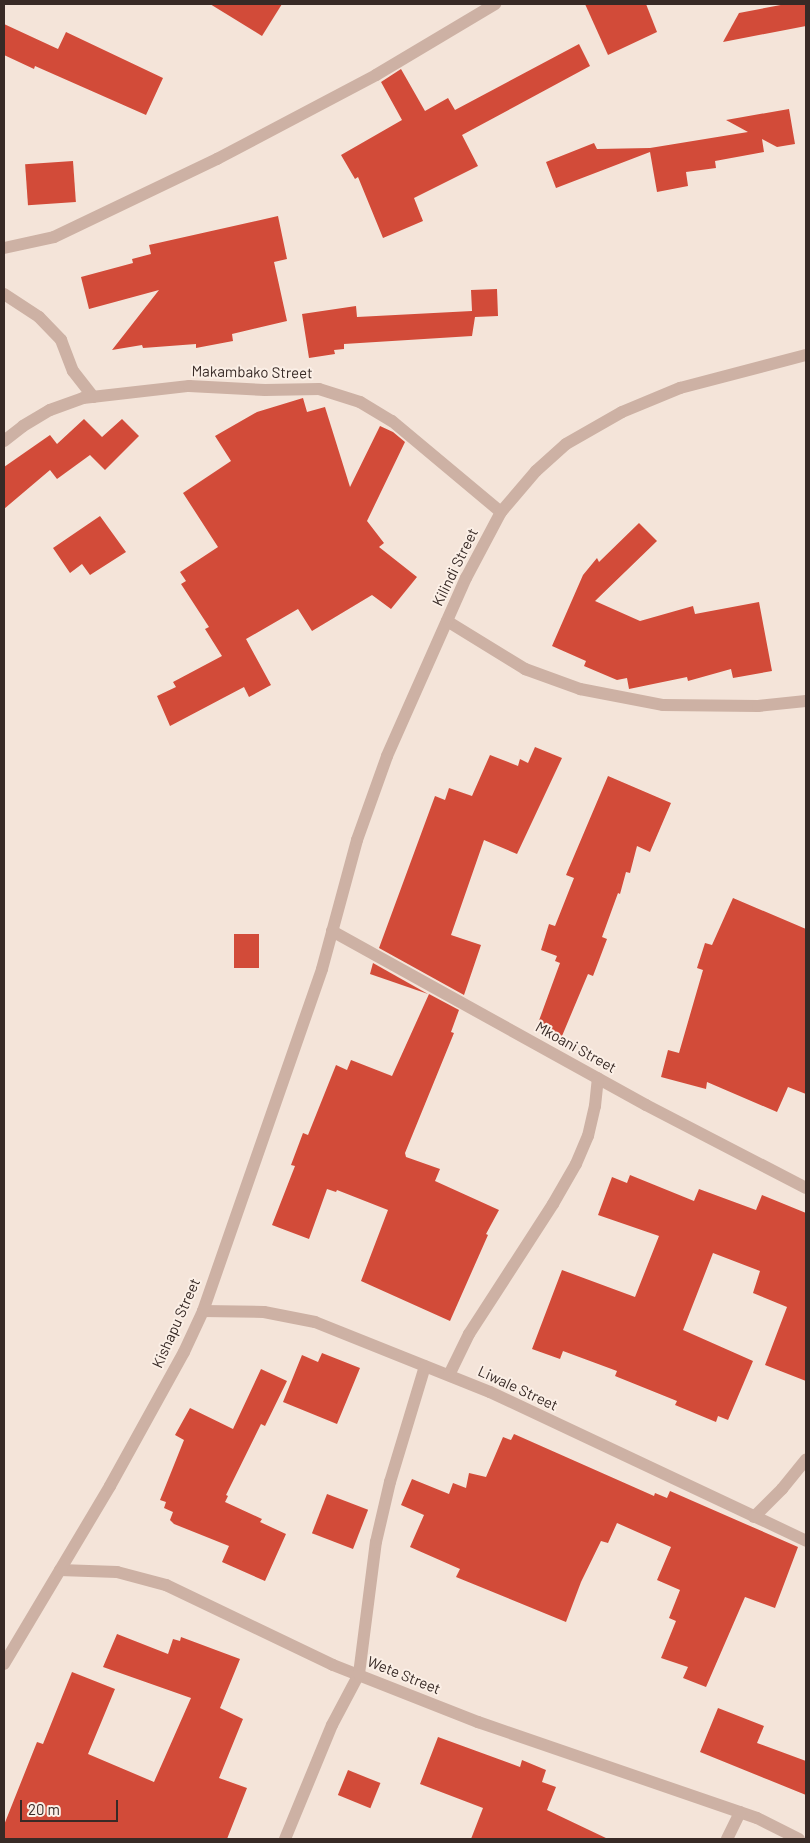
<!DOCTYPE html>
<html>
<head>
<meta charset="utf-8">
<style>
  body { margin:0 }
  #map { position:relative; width:810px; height:1843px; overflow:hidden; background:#f4e4d9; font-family:Barlow,sans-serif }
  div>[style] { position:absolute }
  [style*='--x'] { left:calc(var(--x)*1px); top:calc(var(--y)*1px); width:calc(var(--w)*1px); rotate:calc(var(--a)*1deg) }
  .building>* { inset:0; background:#d24b39; transform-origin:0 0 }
  .minor>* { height:12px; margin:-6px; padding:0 6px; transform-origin:6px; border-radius:6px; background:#cdb1a4 }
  span { translate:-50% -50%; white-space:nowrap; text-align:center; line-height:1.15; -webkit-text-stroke:4px #fbefe6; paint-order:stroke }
  .street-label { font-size:15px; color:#382a26 }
  .frame { position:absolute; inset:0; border:5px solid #382a26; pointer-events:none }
  .scale { position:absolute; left:20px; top:1800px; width:98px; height:22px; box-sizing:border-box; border:2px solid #382a26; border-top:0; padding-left:6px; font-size:15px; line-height:18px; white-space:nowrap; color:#382a26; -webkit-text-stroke:4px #fbefe6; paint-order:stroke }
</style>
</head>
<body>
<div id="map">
  <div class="building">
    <div style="clip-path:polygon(210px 4px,282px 4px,262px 36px)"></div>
    <div style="clip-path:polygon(585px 4px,646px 4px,657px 32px,608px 55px)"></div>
    <div style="clip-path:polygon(786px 4px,806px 4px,806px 26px,723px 42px,739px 13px)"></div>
    <div style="clip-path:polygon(4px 24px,58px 49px,66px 32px,163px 78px,146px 115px,35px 66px,34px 69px,4px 55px)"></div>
    <div style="clip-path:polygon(579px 44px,590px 66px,462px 135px,478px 166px,414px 198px,423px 221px,383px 238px,358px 177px,355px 179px,341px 155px,402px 120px,381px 82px,401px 69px,425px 111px,448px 98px,455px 110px)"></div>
    <div style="clip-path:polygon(789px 109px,795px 144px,777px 147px,762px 139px,764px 152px,715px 161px,716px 168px,686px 172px,688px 186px,657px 192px,650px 152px,556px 188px,546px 162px,594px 143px,597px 149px,650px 148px,748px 132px,726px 120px)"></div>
    <div style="left:73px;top:161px;width:41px;height:48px;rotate:86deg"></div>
    <div style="clip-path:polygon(278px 216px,287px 259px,274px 262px,287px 321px,232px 334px,233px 341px,196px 348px,196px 344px,143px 348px,142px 345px,112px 350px,159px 290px,89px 309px,81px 277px,133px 263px,132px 259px,151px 254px,149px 245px)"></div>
    <div style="clip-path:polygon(497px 289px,498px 316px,475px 317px,472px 336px,344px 344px,344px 349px,334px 350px,335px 354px,309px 358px,302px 314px,356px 306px,357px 317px,472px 311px,471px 290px)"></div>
    <div style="clip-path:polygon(303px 398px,307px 412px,325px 407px,350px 487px,380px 426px,393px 432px,405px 442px,367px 521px,384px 543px,379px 547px,417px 577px,391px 609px,372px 595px,312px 631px,298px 609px,246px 639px,271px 685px,249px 697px,244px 687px,170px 726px,157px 696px,176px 687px,173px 682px,222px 656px,205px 629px,209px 627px,181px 584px,186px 581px,180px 572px,218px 547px,183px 493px,231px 461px,215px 436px,257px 412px)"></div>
    <div style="clip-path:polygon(84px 419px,102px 437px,122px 419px,139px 436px,105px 470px,90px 455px,57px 479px,50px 470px,4px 509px,4px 467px,50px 435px,57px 444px)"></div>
    <div style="clip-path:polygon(100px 516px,126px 552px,90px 575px,82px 564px,70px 573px,53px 548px)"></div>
    <div style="clip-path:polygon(639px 523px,657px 541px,595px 601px,640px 621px,693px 606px,695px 614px,759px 602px,772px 671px,733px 678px,731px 669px,688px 681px,687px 677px,629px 689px,627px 678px,617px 680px,584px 666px,586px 661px,552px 646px,583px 575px,597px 558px,599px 562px)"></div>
    <div style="clip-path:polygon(535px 747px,562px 758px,517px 854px,484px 840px,451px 935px,481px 945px,464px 995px,379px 948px,435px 796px,445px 800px,449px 788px,472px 796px,490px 755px,518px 766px,520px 759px,528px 763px)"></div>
    <div style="clip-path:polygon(608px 776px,671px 803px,650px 852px,637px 846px,630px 873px,626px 872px,620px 894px,618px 893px,602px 937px,607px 939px,593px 976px,588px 974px,562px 1036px,537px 1026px,560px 963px,555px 961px,557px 956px,541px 950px,549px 924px,555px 926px,574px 878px,566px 875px)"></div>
    <div style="clip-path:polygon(733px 898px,806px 929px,806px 1094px,788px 1087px,777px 1112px,707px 1082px,706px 1089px,661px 1077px,668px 1050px,679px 1053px,703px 970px,697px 968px,705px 943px,712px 945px)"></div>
    <div style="left:234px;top:934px;width:25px;height:34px"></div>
    <div style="clip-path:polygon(373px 963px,428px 994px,370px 974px)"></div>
    <div style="clip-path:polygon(429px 994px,459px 1010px,451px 1032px,454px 1033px,405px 1153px,406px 1157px,440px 1169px,435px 1181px,499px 1210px,486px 1234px,488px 1235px,450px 1321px,361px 1281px,388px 1210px,337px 1190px,336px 1192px,327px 1189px,309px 1239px,272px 1225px,295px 1166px,291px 1165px,303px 1133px,308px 1135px,336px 1065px,347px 1070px,351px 1060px,392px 1076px)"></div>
    <div style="clip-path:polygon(630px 1175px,694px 1201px,699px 1189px,756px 1210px,762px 1195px,806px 1213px,806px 1381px,765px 1365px,787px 1307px,753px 1293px,760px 1271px,713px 1253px,683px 1330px,753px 1361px,728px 1420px,718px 1416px,716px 1422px,675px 1405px,677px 1401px,615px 1376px,617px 1371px,563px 1351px,560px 1359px,532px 1349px,562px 1270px,635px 1297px,659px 1236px,598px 1215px,612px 1177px,627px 1183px)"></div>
    <div style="clip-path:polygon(322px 1353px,360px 1368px,337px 1424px,283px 1402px,302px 1355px,318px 1362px)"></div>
    <div style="clip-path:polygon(261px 1369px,287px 1381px,265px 1426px,261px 1424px,226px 1495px,228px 1496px,225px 1502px,262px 1519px,260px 1522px,286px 1534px,265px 1581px,222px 1562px,229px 1546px,174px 1524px,170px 1520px,173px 1512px,164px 1508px,166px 1502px,160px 1500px,184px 1440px,175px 1435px,190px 1408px,233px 1429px)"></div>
    <div style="clip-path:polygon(514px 1434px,654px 1496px,655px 1493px,667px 1498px,670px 1491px,798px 1547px,775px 1608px,745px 1597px,706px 1687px,683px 1678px,688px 1667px,661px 1658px,676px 1621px,669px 1618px,680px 1590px,657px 1580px,671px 1547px,617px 1523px,608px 1543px,601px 1541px,581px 1582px,566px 1622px,456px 1577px,460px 1569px,410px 1547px,424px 1515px,401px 1505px,412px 1479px,449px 1494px,453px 1483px,466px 1488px,469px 1473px,486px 1477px,503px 1437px,511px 1440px)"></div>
    <div style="left:327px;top:1494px;width:44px;height:42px;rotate:21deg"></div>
    <div style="clip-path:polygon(117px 1634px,168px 1654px,173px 1639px,180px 1641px,181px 1637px,240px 1659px,220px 1708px,243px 1719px,219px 1778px,247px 1788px,227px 1839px,4px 1839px,4px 1825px,37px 1742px,43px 1744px,72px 1672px,115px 1689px,88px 1754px,154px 1782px,191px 1698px,103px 1667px)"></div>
    <div style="clip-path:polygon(718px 1708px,764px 1726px,757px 1743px,806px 1761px,806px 1795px,700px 1752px)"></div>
    <div style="clip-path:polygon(438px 1737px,520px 1767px,522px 1760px,546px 1770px,542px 1782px,556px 1787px,547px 1810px,608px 1839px,471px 1839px,483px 1808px,420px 1784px)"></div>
    <div style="left:348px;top:1770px;width:35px;height:27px;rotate:22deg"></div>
  </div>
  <div class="minor">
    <div style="--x:4;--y:248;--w:51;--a:-12.4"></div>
    <div style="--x:54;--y:237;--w:181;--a:-25.6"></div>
    <div style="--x:217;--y:159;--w:180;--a:-27.8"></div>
    <div style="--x:376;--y:75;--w:139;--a:-30.8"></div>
    <div style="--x:4;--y:294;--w:42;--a:33.3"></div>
    <div style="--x:39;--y:317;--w:32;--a:46"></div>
    <div style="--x:61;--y:340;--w:33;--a:69"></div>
    <div style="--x:73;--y:371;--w:33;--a:52"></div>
    <div style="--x:4;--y:441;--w:24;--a:-38"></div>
    <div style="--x:23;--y:426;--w:31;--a:-31"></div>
    <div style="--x:50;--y:410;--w:35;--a:-20"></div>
    <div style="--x:83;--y:398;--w:107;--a:-6.5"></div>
    <div style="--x:189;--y:386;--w:76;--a:3"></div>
    <div style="--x:265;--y:390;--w:54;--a:-1.1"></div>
    <div style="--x:319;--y:389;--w:43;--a:17.6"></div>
    <div style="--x:360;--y:402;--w:37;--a:31"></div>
    <div style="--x:392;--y:421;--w:142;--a:39.9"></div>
    <div style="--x:447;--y:621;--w:92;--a:31.6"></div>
    <div style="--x:525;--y:669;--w:59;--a:20"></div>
    <div style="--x:580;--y:689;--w:85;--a:10.9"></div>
    <div style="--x:663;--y:705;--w:95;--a:0.6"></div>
    <div style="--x:758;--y:706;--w:48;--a:-5.9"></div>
    <div style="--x:332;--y:931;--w:359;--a:29"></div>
    <div style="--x:646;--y:1105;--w:180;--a:27.4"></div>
    <div style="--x:203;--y:1311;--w:61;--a:0.9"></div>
    <div style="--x:264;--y:1312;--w:52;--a:11.1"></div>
    <div style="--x:315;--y:1322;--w:188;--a:21.8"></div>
    <div style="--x:490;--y:1392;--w:349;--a:25.2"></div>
    <div style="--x:449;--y:1375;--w:46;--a:-64"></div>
    <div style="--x:469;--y:1334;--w:155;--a:-57.1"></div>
    <div style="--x:553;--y:1204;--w:46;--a:-60.1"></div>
    <div style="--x:576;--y:1164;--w:30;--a:-67"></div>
    <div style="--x:588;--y:1136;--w:31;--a:-77"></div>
    <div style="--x:595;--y:1106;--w:28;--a:-84"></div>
    <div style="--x:754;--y:1517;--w:40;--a:-45"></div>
    <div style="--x:782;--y:1489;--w:38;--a:-51"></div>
    <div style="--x:60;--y:1570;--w:57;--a:2"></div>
    <div style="--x:117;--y:1572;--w:51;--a:14.9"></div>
    <div style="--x:166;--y:1585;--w:185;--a:25.6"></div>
    <div style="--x:333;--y:1665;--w:156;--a:21.5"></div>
    <div style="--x:478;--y:1722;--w:295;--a:19"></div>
    <div style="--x:757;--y:1818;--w:47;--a:26.6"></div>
    <div style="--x:4;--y:1664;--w:207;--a:-59.2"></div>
    <div style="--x:110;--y:1486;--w:153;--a:-61.1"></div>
    <div style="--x:184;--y:1352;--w:45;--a:-65.1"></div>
    <div style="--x:203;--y:1311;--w:362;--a:-70.8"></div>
    <div style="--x:322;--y:969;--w:134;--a:-74.8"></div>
    <div style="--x:357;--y:840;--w:89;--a:-70.3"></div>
    <div style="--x:387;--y:756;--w:195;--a:-66.1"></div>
    <div style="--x:466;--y:578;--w:75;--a:-62.1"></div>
    <div style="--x:501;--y:512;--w:54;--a:-49.5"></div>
    <div style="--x:536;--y:471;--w:40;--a:-42"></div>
    <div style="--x:566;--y:444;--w:64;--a:-29.7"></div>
    <div style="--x:622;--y:412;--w:63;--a:-22.5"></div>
    <div style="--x:680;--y:388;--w:130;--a:-14.7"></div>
    <div style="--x:285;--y:1839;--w:123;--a:-67.6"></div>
    <div style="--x:332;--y:1725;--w:58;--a:-62.1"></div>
    <div style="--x:359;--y:1674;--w:133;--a:-82.7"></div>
    <div style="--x:376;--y:1542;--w:62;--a:-76.9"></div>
    <div style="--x:390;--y:1482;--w:121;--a:-73.2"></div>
    <div style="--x:727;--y:1839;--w:30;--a:-64"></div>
  </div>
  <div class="street-label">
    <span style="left:252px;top:372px;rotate:1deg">Makambako Street</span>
    <span style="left:455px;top:567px;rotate:-64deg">Kilindi Street</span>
    <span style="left:576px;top:1047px;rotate:29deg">Mkoani Street</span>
    <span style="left:176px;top:1323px;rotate:-66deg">Kishapu Street</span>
    <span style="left:518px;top:1388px;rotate:25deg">Liwale Street</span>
    <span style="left:404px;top:1675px;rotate:22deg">Wete Street</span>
  </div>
  <div class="frame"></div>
  <div class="scale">20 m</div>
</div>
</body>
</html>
